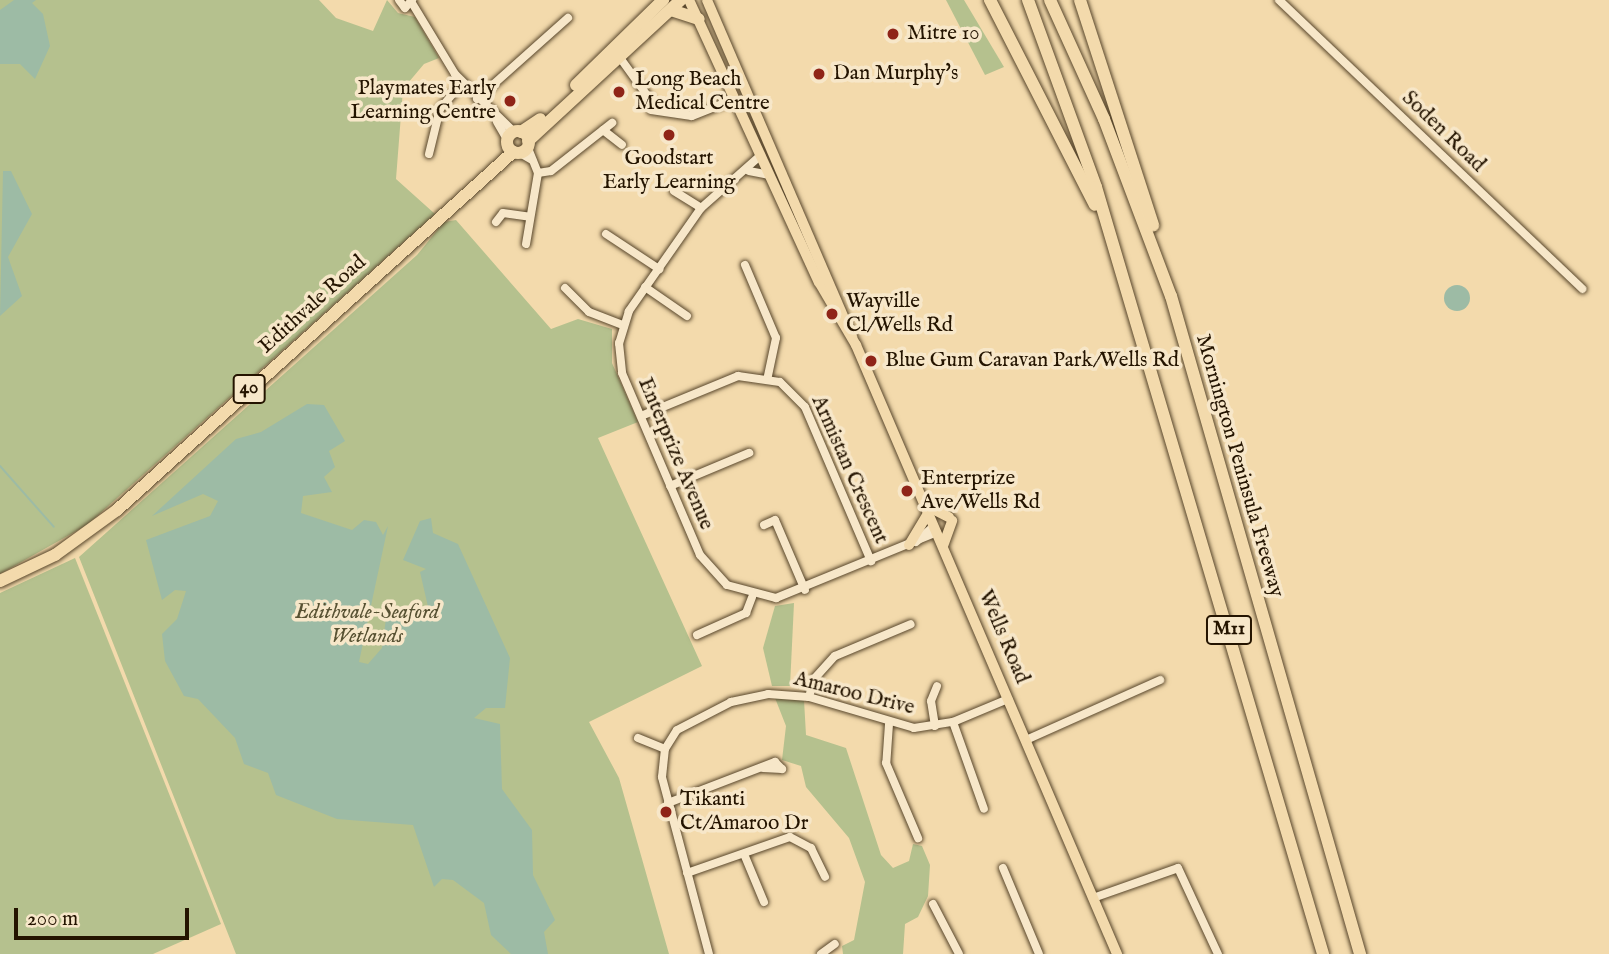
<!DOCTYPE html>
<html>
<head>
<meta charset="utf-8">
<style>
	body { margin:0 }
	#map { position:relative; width:1609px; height:954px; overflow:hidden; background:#f3daac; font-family:"IM FELL English",serif }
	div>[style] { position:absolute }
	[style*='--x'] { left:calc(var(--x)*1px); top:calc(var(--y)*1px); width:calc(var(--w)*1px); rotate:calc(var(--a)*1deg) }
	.green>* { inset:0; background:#b5c18e }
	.water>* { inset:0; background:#9dbba5 }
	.round { border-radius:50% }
	.stream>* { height:2px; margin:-1px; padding:0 1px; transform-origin:1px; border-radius:1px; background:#9dbba5 }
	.roads { filter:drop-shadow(0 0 2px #58462b) drop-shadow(0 0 2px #58462b) }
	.minor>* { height:8px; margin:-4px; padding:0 4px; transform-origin:4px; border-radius:4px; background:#f7e7c9 }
	.major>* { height:10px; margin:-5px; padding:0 5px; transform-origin:5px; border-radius:5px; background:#f3daac }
	.highway>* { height:12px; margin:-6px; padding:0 6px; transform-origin:6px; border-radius:6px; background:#f3daac }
	.highway>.ring { margin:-6px; padding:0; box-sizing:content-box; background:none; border:12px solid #f3daac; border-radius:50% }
	.dots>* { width:19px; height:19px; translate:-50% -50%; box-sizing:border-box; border:4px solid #f7e7c9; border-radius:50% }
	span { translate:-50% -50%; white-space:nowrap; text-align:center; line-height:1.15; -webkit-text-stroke:7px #f7e7c9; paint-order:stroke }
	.shield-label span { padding:2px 5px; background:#f7e7c9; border:2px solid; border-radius:5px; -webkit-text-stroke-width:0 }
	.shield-label { font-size:19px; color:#241400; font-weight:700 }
	.poi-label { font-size:21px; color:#241400 }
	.left { translate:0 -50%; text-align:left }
	.right { translate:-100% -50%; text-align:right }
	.street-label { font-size:21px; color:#241400 }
	.park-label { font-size:21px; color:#575132; font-style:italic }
	.scale { position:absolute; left:14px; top:908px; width:175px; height:32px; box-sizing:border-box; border:4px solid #241400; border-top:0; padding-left:9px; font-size:21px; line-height:24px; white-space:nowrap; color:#241400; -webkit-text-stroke:5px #f7e7c9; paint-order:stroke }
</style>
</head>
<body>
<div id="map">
	<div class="green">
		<i style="clip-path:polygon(0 0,319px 0,336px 18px,373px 31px,387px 0,398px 13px,415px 17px,439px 58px,424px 64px,403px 89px,396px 179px,435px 214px,87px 525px,0 574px)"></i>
		<i style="clip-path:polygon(946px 0,964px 0,1004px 67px,985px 75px)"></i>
		<i style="clip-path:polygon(456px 220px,551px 329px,578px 319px,612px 329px,612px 363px,638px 422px,598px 438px,702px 666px,589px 722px,619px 778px,669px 954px,236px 954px,79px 557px,417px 255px,444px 222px)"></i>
		<i style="clip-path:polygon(75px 558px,221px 924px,153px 954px,0 954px,0 593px)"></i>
		<i style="clip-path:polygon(794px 603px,790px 686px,772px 686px,763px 648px,775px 606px)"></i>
		<i style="clip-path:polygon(775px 698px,804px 700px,806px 735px,846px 748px,881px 855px,893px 868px,909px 861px,913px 844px,922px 846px,930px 865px,928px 896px,918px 917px,905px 924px,903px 954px,843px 954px,842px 946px,854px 940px,865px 882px,849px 838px,806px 787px,801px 766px,782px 760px,786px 726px)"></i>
	</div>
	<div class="water">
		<i style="clip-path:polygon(14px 0,36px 0,32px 3px,43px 14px,50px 46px,35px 79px,20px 64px,0 64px,0 10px)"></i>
		<i style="clip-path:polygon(3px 171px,11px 171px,32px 214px,8px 257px,22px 296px,0 316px)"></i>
		<i class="round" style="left:1444px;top:285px;width:26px;height:26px"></i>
		<i style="clip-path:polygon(307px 404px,324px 405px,345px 441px,329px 451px,335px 467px,324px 477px,332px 492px,303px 496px,301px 513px,352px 530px,364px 520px,376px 522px,383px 535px,388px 526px,359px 662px,368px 664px,382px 648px,387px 611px,399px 608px,410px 620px,429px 611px,420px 572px,426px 569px,403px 560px,420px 521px,431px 518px,433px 533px,458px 544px,510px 658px,505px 708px,486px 708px,474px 718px,500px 724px,502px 789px,532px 830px,533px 875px,555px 920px,544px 932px,548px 954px,511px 954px,491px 935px,484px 903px,453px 880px,442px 879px,434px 887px,413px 825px,337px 819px,276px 795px,268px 773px,244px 764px,235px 738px,198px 699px,184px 696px,165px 661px,162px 634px,177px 619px,186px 591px,175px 590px,162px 600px,146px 540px,210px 516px,218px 501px,203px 494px,152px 516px,236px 439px,261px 432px)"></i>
	</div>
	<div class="stream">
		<i style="--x:0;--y:466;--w:81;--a:48.5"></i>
	</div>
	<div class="roads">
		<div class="minor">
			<i style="--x:399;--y:0;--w:10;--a:53"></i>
			<i style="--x:405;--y:8;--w:11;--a:-49"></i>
			<i style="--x:1279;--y:0;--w:419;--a:43.6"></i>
			<i style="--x:412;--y:3;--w:83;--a:58.8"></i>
			<i style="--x:455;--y:74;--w:83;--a:44.5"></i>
			<i style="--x:618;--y:55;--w:67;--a:54.2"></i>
			<i style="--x:477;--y:99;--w:122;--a:-41.7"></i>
			<i style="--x:651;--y:110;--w:41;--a:8.3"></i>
			<i style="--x:692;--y:116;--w:46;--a:-21.6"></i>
			<i style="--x:497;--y:122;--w:20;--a:60"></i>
			<i style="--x:603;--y:130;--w:24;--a:38"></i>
			<i style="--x:520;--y:153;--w:14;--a:30"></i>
			<i style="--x:429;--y:154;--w:46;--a:-76.3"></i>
			<i style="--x:440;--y:109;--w:34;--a:-50"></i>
			<i style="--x:761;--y:155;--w:80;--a:138.5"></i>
			<i style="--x:701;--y:208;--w:126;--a:125"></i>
			<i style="--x:629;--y:311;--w:34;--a:107"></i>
			<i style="--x:619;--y:343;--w:30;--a:84"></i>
			<i style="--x:622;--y:373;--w:198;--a:66.8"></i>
			<i style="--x:700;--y:555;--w:40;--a:48"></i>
			<i style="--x:727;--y:585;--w:51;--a:14.9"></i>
			<i style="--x:776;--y:598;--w:174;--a:-22.3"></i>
			<i style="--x:749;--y:171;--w:21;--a:11"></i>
			<i style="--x:538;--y:173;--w:13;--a:-9"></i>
			<i style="--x:551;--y:171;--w:78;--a:-38.2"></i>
			<i style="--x:674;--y:191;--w:32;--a:32"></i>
			<i style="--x:496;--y:222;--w:11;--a:-52"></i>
			<i style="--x:503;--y:213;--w:27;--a:8"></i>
			<i style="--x:606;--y:234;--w:64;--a:33.4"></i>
			<i style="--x:526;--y:244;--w:72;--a:-80.4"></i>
			<i style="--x:538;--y:173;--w:29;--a:-112"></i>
			<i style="--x:745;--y:265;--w:79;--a:67"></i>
			<i style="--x:776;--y:338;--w:40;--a:102"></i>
			<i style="--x:645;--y:287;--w:51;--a:34.6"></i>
			<i style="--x:565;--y:288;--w:34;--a:45"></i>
			<i style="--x:589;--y:312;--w:36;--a:21"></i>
			<i style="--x:641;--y:416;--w:105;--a:-22.4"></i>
			<i style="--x:738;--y:376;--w:42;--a:8.1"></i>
			<i style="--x:780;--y:382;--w:35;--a:45"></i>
			<i style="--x:805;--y:407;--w:168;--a:66.8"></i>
			<i style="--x:670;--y:486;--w:86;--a:-22.7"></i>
			<i style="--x:764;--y:525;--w:12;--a:-24"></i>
			<i style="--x:775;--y:520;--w:76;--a:66.8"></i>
			<i style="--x:916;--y:542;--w:24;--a:-42"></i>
			<i style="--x:697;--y:635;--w:54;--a:-24.2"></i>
			<i style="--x:746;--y:613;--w:17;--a:-69"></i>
			<i style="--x:809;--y:697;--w:19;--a:-74"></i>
			<i style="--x:814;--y:679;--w:31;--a:-48"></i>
			<i style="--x:835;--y:656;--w:82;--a:-22.8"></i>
			<i style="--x:953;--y:722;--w:92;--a:70.4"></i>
			<i style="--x:889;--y:724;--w:39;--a:94"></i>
			<i style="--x:886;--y:763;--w:82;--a:66.9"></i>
			<i style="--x:935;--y:726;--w:25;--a:-99"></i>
			<i style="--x:931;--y:701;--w:16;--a:-68"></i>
			<i style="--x:638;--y:738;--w:29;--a:22"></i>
			<i style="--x:1026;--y:740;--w:147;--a:-24.1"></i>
			<i style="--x:668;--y:803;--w:115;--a:-21"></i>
			<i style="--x:775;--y:762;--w:10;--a:45"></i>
			<i style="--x:782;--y:769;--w:19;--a:-177"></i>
			<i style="--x:744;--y:854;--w:52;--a:67.4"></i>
			<i style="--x:1003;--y:868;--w:93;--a:67.3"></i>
			<i style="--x:687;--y:873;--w:109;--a:-19.3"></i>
			<i style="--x:790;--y:837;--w:24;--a:28"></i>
			<i style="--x:811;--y:848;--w:32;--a:64"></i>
			<i style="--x:1093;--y:898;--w:90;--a:-19.4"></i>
			<i style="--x:1178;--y:868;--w:95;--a:65.1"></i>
			<i style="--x:933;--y:904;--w:56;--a:62.5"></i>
			<i style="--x:709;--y:954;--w:183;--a:-104.9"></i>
			<i style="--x:662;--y:777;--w:28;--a:-84"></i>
			<i style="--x:665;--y:749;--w:22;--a:-58"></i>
			<i style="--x:677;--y:730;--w:61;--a:-27.4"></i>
			<i style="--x:731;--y:702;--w:38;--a:-12"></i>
			<i style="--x:768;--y:694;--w:41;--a:4.2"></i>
			<i style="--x:809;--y:697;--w:109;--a:16.4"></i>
			<i style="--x:914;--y:728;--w:39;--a:-9"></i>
			<i style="--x:953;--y:722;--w:60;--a:-22.7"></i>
			<i style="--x:821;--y:954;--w:17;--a:-36"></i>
		</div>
		<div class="major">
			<i style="--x:689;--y:0;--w:311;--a:65.3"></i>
			<i style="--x:819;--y:282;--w:73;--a:59.6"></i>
			<i style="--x:856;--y:345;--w:663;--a:66.8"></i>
			<i style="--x:707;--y:0;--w:367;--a:66.7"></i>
			<i style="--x:925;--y:505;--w:27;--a:27"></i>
			<i style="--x:909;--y:545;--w:37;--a:-59"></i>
			<i style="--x:943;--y:546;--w:27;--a:-70"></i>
		</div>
		<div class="highway">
			<i style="--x:990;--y:0;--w:230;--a:62.9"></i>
			<i style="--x:1028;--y:0;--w:199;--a:70"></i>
			<i style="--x:1096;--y:187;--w:800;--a:73.51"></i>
			<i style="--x:1050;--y:0;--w:131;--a:65.6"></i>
			<i style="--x:1104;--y:119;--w:189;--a:69.3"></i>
			<i style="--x:1171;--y:296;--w:685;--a:73.97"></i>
			<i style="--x:1080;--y:0;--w:237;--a:72"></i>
			<i style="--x:671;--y:10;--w:29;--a:18"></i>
			<i style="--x:576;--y:85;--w:122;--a:-44.3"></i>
			<i class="ring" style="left:507px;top:131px;width:10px;height:10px"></i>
			<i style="--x:521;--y:132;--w:23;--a:-34"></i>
			<i style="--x:528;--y:141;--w:208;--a:-42.7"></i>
			<i style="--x:0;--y:581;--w:61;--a:-25.3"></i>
			<i style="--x:55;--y:555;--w:77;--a:-36"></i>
			<i style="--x:117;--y:510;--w:534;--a:-42.11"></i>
		</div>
	</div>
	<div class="dots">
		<i style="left:893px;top:34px;background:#8f2418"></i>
		<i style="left:819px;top:74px;background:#8f2418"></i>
		<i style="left:619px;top:92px;background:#8f2418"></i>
		<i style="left:510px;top:101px;background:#8f2418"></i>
		<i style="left:669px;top:135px;background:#8f2418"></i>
		<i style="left:832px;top:314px;background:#8f2418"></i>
		<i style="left:871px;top:361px;background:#8f2418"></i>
		<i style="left:907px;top:491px;background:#8f2418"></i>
		<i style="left:666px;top:812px;background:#8f2418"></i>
	</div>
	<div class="shield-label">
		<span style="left:249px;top:389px">40</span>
		<span style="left:1229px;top:630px">M11</span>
	</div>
	<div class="poi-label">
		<span class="left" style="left:907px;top:34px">Mitre 10</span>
		<span class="left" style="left:833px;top:74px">Dan Murphy's</span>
		<span class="left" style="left:635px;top:92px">Long Beach<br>Medical Centre</span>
		<span class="right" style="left:496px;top:101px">Playmates Early<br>Learning Centre</span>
		<span style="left:669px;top:171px">Goodstart<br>Early Learning</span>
		<span class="left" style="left:846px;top:314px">Wayville<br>Cl/Wells Rd</span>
		<span class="left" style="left:885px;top:361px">Blue Gum Caravan Park/Wells Rd</span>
		<span class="left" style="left:921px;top:491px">Enterprize<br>Ave/Wells Rd</span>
		<span class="left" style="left:680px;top:812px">Tikanti<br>Ct/Amaroo Dr</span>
	</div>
	<div class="street-label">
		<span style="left:1443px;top:132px;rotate:44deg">Soden Road</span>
		<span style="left:313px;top:305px;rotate:-42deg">Edithvale Road</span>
		<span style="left:675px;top:454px;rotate:67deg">Enterprize Avenue</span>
		<span style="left:1239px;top:466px;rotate:74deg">Mornington Peninsula Freeway</span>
		<span style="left:849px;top:470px;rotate:66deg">Armistan Crescent</span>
		<span style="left:1003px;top:637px;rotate:67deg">Wells Road</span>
		<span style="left:854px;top:694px;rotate:14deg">Amaroo Drive</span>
	</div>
	<div class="park-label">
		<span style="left:367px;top:625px">Edithvale-Seaford<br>Wetlands</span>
	</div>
	<div class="scale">200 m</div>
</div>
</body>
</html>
